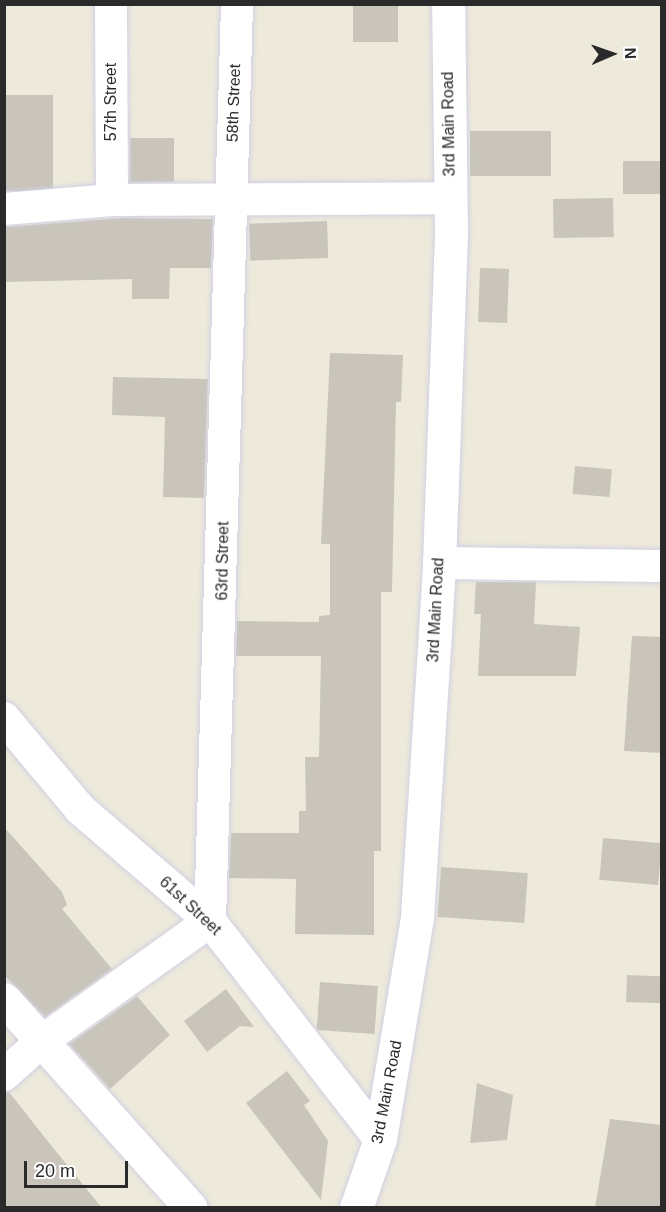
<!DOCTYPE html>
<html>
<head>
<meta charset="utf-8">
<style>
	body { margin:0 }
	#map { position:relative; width:666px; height:1212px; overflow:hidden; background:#ede9db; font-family:Helvetica,sans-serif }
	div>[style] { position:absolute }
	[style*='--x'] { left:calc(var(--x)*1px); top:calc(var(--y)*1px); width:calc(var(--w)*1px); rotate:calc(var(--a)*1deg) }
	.building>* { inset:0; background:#c9c5bb; transform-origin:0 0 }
	.roads { filter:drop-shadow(0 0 2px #d0d0e4) drop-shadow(0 0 2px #d0d0e4) }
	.minor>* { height:32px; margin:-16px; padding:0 16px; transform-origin:16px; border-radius:16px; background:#fff }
	.tertiary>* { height:33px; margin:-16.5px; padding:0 16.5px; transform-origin:16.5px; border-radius:16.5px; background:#fff }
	span { translate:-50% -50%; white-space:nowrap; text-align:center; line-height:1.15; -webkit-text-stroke:6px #fff; paint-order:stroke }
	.street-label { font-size:16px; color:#2a2a2a }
	.frame { position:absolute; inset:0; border:6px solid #2a2a2a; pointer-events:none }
	.north { position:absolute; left:582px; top:24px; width:60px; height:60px; -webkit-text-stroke:4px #fff; paint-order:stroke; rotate:88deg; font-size:16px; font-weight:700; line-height:24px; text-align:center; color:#2a2a2a }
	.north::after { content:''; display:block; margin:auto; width:21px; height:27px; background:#2a2a2a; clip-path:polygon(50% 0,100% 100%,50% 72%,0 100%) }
	.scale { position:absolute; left:24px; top:1161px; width:104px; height:27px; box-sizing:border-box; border:3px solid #2a2a2a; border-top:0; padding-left:8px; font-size:18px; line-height:21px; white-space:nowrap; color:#2a2a2a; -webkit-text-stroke:4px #fff; paint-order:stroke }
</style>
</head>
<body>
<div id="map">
	<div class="building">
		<i style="left:353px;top:4px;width:45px;height:38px"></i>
		<i style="left:5px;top:95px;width:48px;height:96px"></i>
		<i style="left:470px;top:131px;width:81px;height:45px"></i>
		<i style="left:130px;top:138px;width:44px;height:44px"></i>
		<i style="left:623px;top:161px;width:39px;height:33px"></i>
		<i style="left:613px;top:198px;width:39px;height:60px;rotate:89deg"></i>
		<i style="clip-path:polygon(121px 218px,213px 219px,211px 268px,170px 268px,169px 299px,132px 299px,132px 279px,4px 282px,4px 227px)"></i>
		<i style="left:327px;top:221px;width:37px;height:78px;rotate:88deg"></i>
		<i style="left:480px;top:268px;width:29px;height:54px;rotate:2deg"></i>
		<i style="clip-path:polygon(330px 353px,403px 355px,401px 402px,396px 402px,392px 592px,381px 592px,381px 851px,374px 851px,374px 935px,295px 934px,296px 879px,229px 878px,231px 833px,299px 833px,299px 811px,306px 811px,305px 757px,319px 757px,321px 656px,236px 656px,237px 621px,319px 622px,319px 616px,330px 615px,330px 544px,321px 544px)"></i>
		<i style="clip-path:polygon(113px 377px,208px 379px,204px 498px,163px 497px,165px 417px,112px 415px)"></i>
		<i style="left:575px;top:466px;width:37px;height:28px;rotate:5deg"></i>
		<i style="clip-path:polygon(476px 582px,536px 582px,534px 624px,580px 627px,576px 676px,478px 676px,481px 614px,474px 614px)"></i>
		<i style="clip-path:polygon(632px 636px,662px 637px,662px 753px,624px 751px)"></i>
		<i style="clip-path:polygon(4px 827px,62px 892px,67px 905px,62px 909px,112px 969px,45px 1017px,4px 975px)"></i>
		<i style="left:603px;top:838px;width:59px;height:42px;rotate:5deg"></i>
		<i style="left:441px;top:867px;width:87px;height:50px;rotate:4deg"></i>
		<i style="left:627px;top:975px;width:35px;height:27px;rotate:2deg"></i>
		<i style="left:320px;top:982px;width:58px;height:48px;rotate:4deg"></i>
		<i style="clip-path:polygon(226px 989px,254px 1027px,240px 1026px,207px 1052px,184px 1021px)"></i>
		<i style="clip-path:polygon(137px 996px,170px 1035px,110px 1089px,69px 1044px)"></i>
		<i style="clip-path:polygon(287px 1071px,310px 1101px,304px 1105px,328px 1141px,321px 1200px,246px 1103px)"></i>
		<i style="clip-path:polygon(477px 1083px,513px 1095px,507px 1140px,470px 1143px)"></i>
		<i style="clip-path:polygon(9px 1092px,46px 1139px,102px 1208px,4px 1208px,4px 1093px)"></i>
		<i style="clip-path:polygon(610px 1119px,662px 1125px,662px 1208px,595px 1208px)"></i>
	</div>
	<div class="roads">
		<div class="minor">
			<i style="--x:111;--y:4;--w:196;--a:89.7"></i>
			<i style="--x:4;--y:209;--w:108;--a:-4.8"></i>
			<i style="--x:112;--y:200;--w:338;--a:-0.3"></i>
			<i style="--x:439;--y:563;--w:223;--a:0.8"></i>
			<i style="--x:4;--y:718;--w:119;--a:50.1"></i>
			<i style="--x:80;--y:809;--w:172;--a:40.7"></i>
			<i style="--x:210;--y:921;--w:276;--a:52.1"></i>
			<i style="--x:4;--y:1075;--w:51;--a:-41.8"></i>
			<i style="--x:42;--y:1041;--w:206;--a:-35.5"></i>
			<i style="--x:210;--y:921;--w:917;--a:-88.31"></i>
		</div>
		<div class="tertiary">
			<i style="--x:4;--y:999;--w:280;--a:48.2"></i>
			<i style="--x:356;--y:1208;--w:73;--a:-70.8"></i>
			<i style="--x:380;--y:1139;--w:225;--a:-80.5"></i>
			<i style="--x:417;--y:917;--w:355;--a:-86.4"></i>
			<i style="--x:439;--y:563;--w:329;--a:-87.9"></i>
			<i style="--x:451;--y:234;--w:230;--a:-90.7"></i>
		</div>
	</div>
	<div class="street-label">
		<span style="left:111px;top:102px;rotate:-90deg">57th Street</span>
		<span style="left:234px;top:103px;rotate:-88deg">58th Street</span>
		<span style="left:449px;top:124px;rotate:-91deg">3rd Main Road</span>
		<span style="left:223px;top:561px;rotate:-89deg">63rd Street</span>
		<span style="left:436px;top:610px;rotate:-87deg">3rd Main Road</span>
		<span style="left:190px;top:906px;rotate:43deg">61st Street</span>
		<span style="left:387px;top:1092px;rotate:-79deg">3rd Main Road</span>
	</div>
	<div class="frame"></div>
	<div class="north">N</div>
	<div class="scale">20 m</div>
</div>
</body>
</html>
